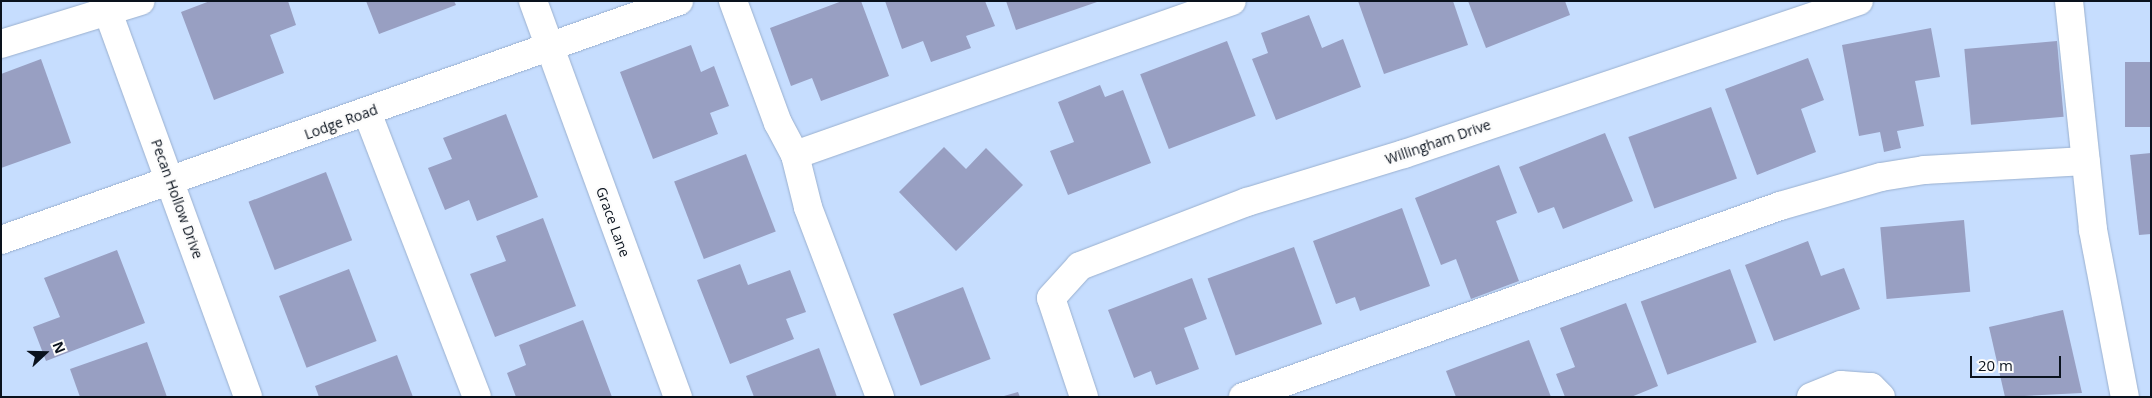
<!DOCTYPE html>
<html>
<head>
<meta charset="utf-8">
<style>
	body { margin:0 }
	#map { position:relative; width:2152px; height:398px; overflow:hidden; background:#c6ddfe; font-family:"Open Sans",sans-serif }
	div>[style] { position:absolute }
	[style*='--x'] { left:calc(var(--x)*1px); top:calc(var(--y)*1px); width:calc(var(--w)*1px); rotate:calc(var(--a)*1deg) }
	.building>* { inset:0; background:#989fc2; transform-origin:0 0 }
	.roads { filter:drop-shadow(0 0 1px #9ab0cf) drop-shadow(0 0 1px #9ab0cf) }
	.minor>* { height:28px; margin:-14px; padding:0 14px; transform-origin:14px; border-radius:14px; background:#fff }
	span { translate:-50% -50%; white-space:nowrap; text-align:center; line-height:1.15; -webkit-text-stroke:4.5px #fcfcfc; paint-order:stroke }
	.street-label { font-size:14px; color:#0a121d }
	.frame { position:absolute; inset:0; border:2px solid #0a121d; pointer-events:none }
	.north { position:absolute; left:20px; top:328px; width:50px; height:50px; -webkit-text-stroke:4px #fcfcfc; paint-order:stroke; rotate:69deg; font-size:14px; font-weight:700; line-height:20px; text-align:center; color:#0a121d }
	.north::after { content:''; display:block; margin:auto; width:18px; height:22px; background:#0a121d; clip-path:polygon(50% 0,100% 100%,50% 72%,0 100%) }
	.scale { position:absolute; left:1970px; top:356px; width:91px; height:22px; box-sizing:border-box; border:2px solid #0a121d; border-top:0; padding-left:6px; font-size:15px; line-height:18px; white-space:nowrap; color:#0a121d; -webkit-text-stroke:4px #fcfcfc; paint-order:stroke }
</style>
</head>
<body>
<div id="map">
	<div class="building">
		<i style="clip-path:polygon(210px 1px,288px 1px,296px 25px,270px 35px,284px 73px,214px 100px,181px 12px)"></i>
		<i style="clip-path:polygon(366px 1px,454px 1px,456px 5px,379px 34px)"></i>
		<i style="clip-path:polygon(842px 1px,861px 1px,889px 76px,821px 101px,812px 78px,791px 86px,770px 28px)"></i>
		<i style="clip-path:polygon(885px 1px,985px 1px,995px 26px,966px 36px,971px 48px,931px 62px,923px 41px,902px 49px)"></i>
		<i style="clip-path:polygon(1006px 1px,1097px 1px,1097px 2px,1016px 30px)"></i>
		<i style="clip-path:polygon(1358px 1px,1453px 1px,1468px 45px,1384px 74px)"></i>
		<i style="clip-path:polygon(1468px 1px,1565px 1px,1570px 15px,1486px 48px)"></i>
		<i style="clip-path:polygon(1309px 15px,1322px 48px,1343px 39px,1361px 87px,1276px 120px,1252px 59px,1268px 53px,1261px 33px)"></i>
		<i style="clip-path:polygon(1931px 28px,1940px 77px,1915px 81px,1924px 126px,1897px 131px,1901px 148px,1884px 152px,1880px 132px,1859px 136px,1842px 45px)"></i>
		<i style="left:1227px;top:41px;width:80px;height:93px;rotate:69deg"></i>
		<i style="left:2057px;top:41px;width:76px;height:93px;rotate:85deg"></i>
		<i style="clip-path:polygon(691px 45px,701px 72px,714px 66px,729px 106px,710px 113px,718px 134px,653px 159px,620px 72px)"></i>
		<i style="clip-path:polygon(1808px 58px,1824px 100px,1801px 109px,1816px 152px,1757px 175px,1725px 89px)"></i>
		<i style="clip-path:polygon(41px 59px,71px 143px,1px 168px,1px 74px)"></i>
		<i style="left:2125px;top:62px;width:26px;height:65px"></i>
		<i style="clip-path:polygon(1100px 85px,1105px 97px,1123px 90px,1151px 163px,1068px 195px,1050px 151px,1074px 142px,1058px 102px)"></i>
		<i style="left:1711px;top:107px;width:76px;height:88px;rotate:70deg"></i>
		<i style="clip-path:polygon(506px 114px,538px 197px,477px 221px,469px 200px,445px 210px,428px 168px,452px 159px,443px 138px)"></i>
		<i style="clip-path:polygon(1605px 133px,1633px 201px,1563px 229px,1554px 207px,1538px 213px,1519px 167px)"></i>
		<i style="clip-path:polygon(944px 147px,966px 169px,986px 148px,1023px 185px,956px 251px,899px 192px)"></i>
		<i style="clip-path:polygon(2151px 153px,2151px 234px,2139px 235px,2130px 155px)"></i>
		<i style="left:746px;top:154px;width:83px;height:77px;rotate:69deg"></i>
		<i style="clip-path:polygon(1499px 165px,1517px 213px,1496px 221px,1519px 281px,1471px 299px,1456px 259px,1441px 265px,1415px 198px)"></i>
		<i style="left:326px;top:172px;width:73px;height:83px;rotate:69deg"></i>
		<i style="clip-path:polygon(1402px 208px,1430px 286px,1360px 311px,1355px 297px,1336px 304px,1313px 241px)"></i>
		<i style="clip-path:polygon(543px 218px,576px 306px,495px 337px,470px 274px,506px 261px,496px 236px)"></i>
		<i style="left:1964px;top:220px;width:72px;height:84px;rotate:85deg"></i>
		<i style="clip-path:polygon(1808px 241px,1821px 276px,1844px 268px,1860px 309px,1774px 341px,1745px 265px)"></i>
		<i style="left:1294px;top:247px;width:82px;height:92px;rotate:70deg"></i>
		<i style="clip-path:polygon(117px 250px,145px 323px,46px 361px,33px 327px,60px 317px,44px 278px)"></i>
		<i style="clip-path:polygon(740px 264px,748px 285px,790px 270px,806px 312px,786px 319px,794px 339px,730px 364px,697px 280px)"></i>
		<i style="left:349px;top:269px;width:77px;height:75px;rotate:69deg"></i>
		<i style="left:1730px;top:269px;width:78px;height:95px;rotate:70deg"></i>
		<i style="clip-path:polygon(1192px 278px,1207px 319px,1184px 328px,1199px 369px,1156px 385px,1151px 371px,1134px 378px,1108px 310px)"></i>
		<i style="left:963px;top:287px;width:77px;height:75px;rotate:69deg"></i>
		<i style="clip-path:polygon(1626px 303px,1658px 386px,1631px 397px,1565px 397px,1556px 374px,1575px 367px,1560px 328px)"></i>
		<i style="clip-path:polygon(2063px 310px,2082px 393px,2005px 397px,1989px 327px)"></i>
		<i style="clip-path:polygon(583px 320px,612px 397px,516px 397px,507px 373px,526px 365px,519px 345px)"></i>
		<i style="clip-path:polygon(1529px 340px,1551px 397px,1456px 397px,1446px 371px)"></i>
		<i style="clip-path:polygon(147px 342px,167px 397px,80px 397px,70px 369px)"></i>
		<i style="clip-path:polygon(819px 348px,837px 397px,754px 397px,746px 376px)"></i>
		<i style="clip-path:polygon(397px 355px,413px 397px,319px 397px,315px 386px)"></i>
		<i style="clip-path:polygon(1018px 392px,1020px 397px,1004px 397px,1004px 396px)"></i>
	</div>
	<div class="roads">
		<div class="minor">
			<i style="--x:104;--y:1;--w:421;--a:70"></i>
			<i style="--x:533;--y:1;--w:422;--a:69.9"></i>
			<i style="--x:733;--y:1;--w:130;--a:69.8"></i>
			<i style="--x:778;--y:123;--w:36;--a:62"></i>
			<i style="--x:2069;--y:1;--w:230;--a:84"></i>
			<i style="--x:2093;--y:230;--w:170;--a:79.2"></i>
			<i style="--x:1;--y:44;--w:146;--a:-17.1"></i>
			<i style="--x:367;--y:112;--w:305;--a:68.9"></i>
			<i style="--x:1;--y:240;--w:719;--a:-19.42"></i>
			<i style="--x:880;--y:397;--w:203;--a:-110.8"></i>
			<i style="--x:808;--y:207;--w:54;--a:-104"></i>
			<i style="--x:795;--y:155;--w:463;--a:-19.4"></i>
			<i style="--x:1084;--y:397;--w:104;--a:-108.4"></i>
			<i style="--x:1051;--y:298;--w:43;--a:-47.8"></i>
			<i style="--x:1080;--y:266;--w:179;--a:-21"></i>
			<i style="--x:1247;--y:202;--w:164;--a:-17"></i>
			<i style="--x:1404;--y:154;--w:480;--a:-18.6"></i>
			<i style="--x:1243;--y:397;--w:570;--a:-19.58"></i>
			<i style="--x:1780;--y:206;--w:105;--a:-16"></i>
			<i style="--x:1881;--y:177;--w:44;--a:-9.2"></i>
			<i style="--x:1924;--y:170;--w:162;--a:-3.2"></i>
			<i style="--x:1811;--y:397;--w:32;--a:-22"></i>
			<i style="--x:1841;--y:385;--w:30;--a:4"></i>
			<i style="--x:1871;--y:387;--w:14;--a:45"></i>
		</div>
	</div>
	<div class="street-label">
		<span style="left:341px;top:122px;rotate:-20deg">Lodge Road</span>
		<span style="left:1438px;top:142px;rotate:-19deg">Willingham Drive</span>
		<span style="left:177px;top:199px;rotate:70deg">Pecan Hollow Drive</span>
		<span style="left:613px;top:222px;rotate:70deg">Grace Lane</span>
	</div>
	<div class="frame"></div>
	<div class="north">N</div>
	<div class="scale">20 m</div>
</div>
</body>
</html>
